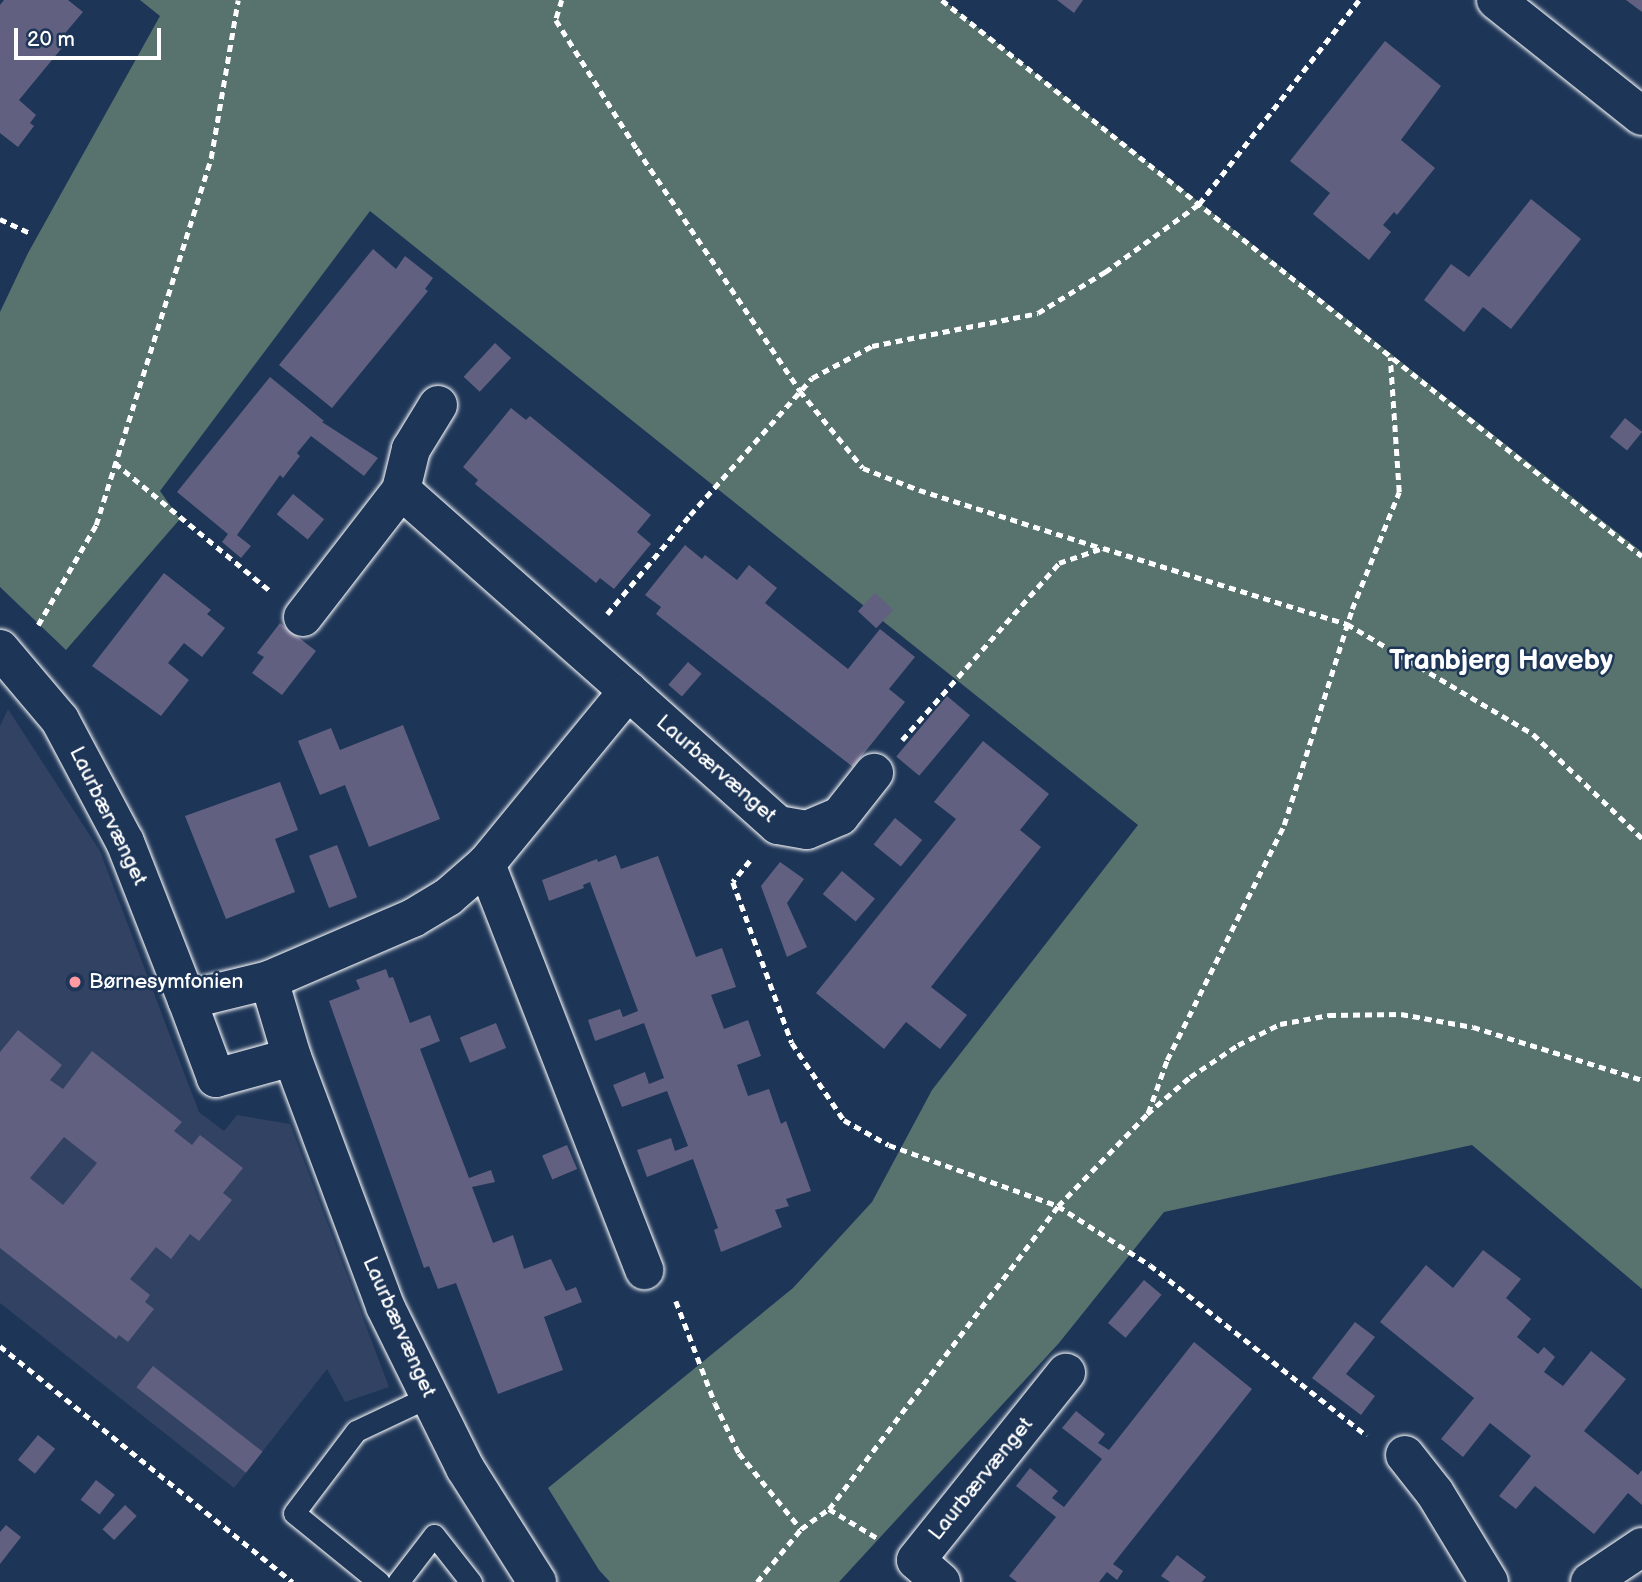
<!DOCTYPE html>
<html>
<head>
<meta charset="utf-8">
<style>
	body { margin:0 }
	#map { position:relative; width:1642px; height:1582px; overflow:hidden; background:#1d3557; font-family:"Balsamiq Sans",sans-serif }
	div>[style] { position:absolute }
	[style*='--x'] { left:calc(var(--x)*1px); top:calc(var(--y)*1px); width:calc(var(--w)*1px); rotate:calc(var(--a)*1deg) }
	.built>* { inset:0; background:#324263 }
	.green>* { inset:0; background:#58726e }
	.building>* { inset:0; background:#626080; transform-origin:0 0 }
	.path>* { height:4.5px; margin-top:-2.25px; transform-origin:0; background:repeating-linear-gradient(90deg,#fff 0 7px,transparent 0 12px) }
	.roads { filter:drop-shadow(0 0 2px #fff) drop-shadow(0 0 2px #fff) }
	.lane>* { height:21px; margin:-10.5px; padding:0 10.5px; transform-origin:10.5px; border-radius:10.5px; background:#1d3557 }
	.street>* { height:38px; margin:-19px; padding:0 19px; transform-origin:19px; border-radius:19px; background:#1d3557 }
	.dots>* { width:19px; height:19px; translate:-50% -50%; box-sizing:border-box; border:4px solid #1d3557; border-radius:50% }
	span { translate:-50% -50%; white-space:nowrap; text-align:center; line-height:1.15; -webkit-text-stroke:5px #1d3557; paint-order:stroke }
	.street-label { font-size:21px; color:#fff }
	.poi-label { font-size:21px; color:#fff }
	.left { translate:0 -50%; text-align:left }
	.district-label { font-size:28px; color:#fff; font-weight:700 }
	.scale { position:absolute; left:14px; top:28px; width:147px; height:32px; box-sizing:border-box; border:4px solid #fff; border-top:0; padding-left:9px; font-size:21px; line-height:24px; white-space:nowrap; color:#fff; -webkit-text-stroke:5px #1d3557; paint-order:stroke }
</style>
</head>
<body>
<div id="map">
	<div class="built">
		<i style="clip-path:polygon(8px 709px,100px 851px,199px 1112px,224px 1131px,237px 1115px,290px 1124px,389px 1387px,345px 1402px,327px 1369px,234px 1488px,0 1303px,0 726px)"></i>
	</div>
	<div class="green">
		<i style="clip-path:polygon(140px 0,943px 0,1642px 552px,1642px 1289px,1472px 1145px,1164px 1212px,1059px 1343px,839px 1582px,610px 1582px,599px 1570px,548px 1488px,793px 1288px,872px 1202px,932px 1090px,1138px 825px,370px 211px,160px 491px,180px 519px,66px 650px,0 587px,0 312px,28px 253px,160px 16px)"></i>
	</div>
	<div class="building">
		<i style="clip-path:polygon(4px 0,68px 0,83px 12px,61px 38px,66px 43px,19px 100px,36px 115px,30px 123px,34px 126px,18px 147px,0 133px,0 5px)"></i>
		<i style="clip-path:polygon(1057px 0,1083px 0,1074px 13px)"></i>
		<i style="clip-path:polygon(1626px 0,1642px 0,1642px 12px)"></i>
		<i style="clip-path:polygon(1385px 41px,1441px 86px,1401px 140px,1435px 168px,1397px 215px,1394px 212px,1383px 225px,1391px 232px,1369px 260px,1313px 214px,1330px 193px,1290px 161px)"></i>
		<i style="clip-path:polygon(1531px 199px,1581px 239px,1511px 329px,1483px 307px,1464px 332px,1424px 300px,1451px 264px,1469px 277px)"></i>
		<i style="clip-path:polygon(373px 249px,396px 269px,405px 256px,433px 278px,425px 289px,428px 291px,332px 408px,279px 365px)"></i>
		<i style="left:495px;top:343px;width:22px;height:46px;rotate:43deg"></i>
		<i style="clip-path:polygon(270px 377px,324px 421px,322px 422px,378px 458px,364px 476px,311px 436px,297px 453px,300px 456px,283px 478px,280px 475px,237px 535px,251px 546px,241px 558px,222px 542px,228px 534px,177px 492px)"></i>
		<i style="clip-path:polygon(511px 408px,526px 420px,530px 416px,651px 515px,637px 532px,651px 544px,614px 589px,600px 578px,596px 583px,475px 484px,478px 480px,463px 467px)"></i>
		<i style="left:1625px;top:418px;width:22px;height:24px;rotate:39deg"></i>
		<i style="left:293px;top:494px;width:40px;height:26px;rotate:39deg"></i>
		<i style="clip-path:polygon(685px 545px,702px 559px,705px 555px,737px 580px,749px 565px,777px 588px,765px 603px,848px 669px,880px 629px,915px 657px,889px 689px,905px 702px,853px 767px,656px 614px,661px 607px,645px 595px)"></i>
		<i style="clip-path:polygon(164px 573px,211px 610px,207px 614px,225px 628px,202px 657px,184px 643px,168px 663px,189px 680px,161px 716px,92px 666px)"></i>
		<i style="left:875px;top:593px;width:25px;height:25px;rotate:43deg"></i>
		<i style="clip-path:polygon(280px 623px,316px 651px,282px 695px,252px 673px,264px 657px,257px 653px)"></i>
		<i style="left:688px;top:662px;width:18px;height:30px;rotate:41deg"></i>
		<i style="left:947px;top:696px;width:30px;height:79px;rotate:40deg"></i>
		<i style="clip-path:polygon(403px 725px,440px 819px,369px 847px,345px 785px,320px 795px,298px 741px,331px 728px,340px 750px)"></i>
		<i style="clip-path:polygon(983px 741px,1049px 794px,1020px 830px,1041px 847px,931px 987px,967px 1015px,940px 1049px,906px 1022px,884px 1049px,816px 993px,956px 819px,934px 802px)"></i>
		<i style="clip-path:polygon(280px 782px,298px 830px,275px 839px,295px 892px,226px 919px,185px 816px)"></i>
		<i style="left:895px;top:818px;width:35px;height:34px;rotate:39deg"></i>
		<i style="left:337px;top:845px;width:56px;height:30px;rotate:69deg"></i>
		<i style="clip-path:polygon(616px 855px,621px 869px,658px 856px,696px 957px,722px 948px,736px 987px,711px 995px,724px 1029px,748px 1020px,761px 1056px,737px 1065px,748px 1096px,769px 1089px,781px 1124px,786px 1121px,811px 1191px,786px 1199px,789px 1206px,775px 1210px,782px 1227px,721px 1252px,714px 1230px,718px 1228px,693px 1159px,647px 1177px,637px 1150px,671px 1138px,675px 1151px,688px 1146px,667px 1091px,622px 1107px,613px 1085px,645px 1072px,649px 1084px,664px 1078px,644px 1023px,595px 1041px,588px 1020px,620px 1009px,623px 1017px,638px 1011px,590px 882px,583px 885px,584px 888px,549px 901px,542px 880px,597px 859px,598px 862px)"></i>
		<i style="clip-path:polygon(780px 862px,804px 879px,787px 903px,807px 947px,787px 957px,761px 886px)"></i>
		<i style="left:842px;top:871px;width:43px;height:30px;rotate:40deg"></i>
		<i style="clip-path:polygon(386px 969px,389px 978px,393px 977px,410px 1023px,430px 1015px,440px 1041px,420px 1049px,469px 1178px,491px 1170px,495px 1182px,472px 1187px,493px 1243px,513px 1235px,524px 1269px,551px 1259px,566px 1291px,576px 1287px,582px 1302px,544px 1317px,563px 1370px,498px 1394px,456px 1283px,438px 1289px,429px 1266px,424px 1268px,329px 1001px,360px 989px,356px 980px)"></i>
		<i style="left:496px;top:1023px;width:27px;height:39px;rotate:68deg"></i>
		<i style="clip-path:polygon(evenodd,18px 1030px,62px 1065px,50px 1080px,63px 1089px,92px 1051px,182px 1122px,174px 1131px,192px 1145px,200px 1135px,243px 1168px,223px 1193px,232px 1200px,199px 1241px,190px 1234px,171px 1259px,156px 1247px,130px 1279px,150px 1295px,145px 1302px,154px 1309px,128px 1342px,119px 1335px,116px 1339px,0 1248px,0 1052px,18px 1030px,64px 1137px,97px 1163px,63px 1205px,30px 1178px,64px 1137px)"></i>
		<i style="left:567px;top:1145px;width:26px;height:27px;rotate:67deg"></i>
		<i style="clip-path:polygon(1483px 1250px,1521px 1279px,1506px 1298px,1531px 1319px,1517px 1337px,1538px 1354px,1544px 1347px,1555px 1357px,1544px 1372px,1563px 1386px,1591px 1351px,1626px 1379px,1584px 1431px,1638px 1475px,1642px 1470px,1642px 1505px,1628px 1493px,1594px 1534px,1535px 1486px,1516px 1509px,1499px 1496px,1531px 1456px,1490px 1423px,1463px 1457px,1441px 1439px,1474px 1398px,1380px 1322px,1426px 1265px,1453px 1288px)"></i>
		<i style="left:1144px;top:1280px;width:23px;height:56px;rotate:40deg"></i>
		<i style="clip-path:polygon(1355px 1322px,1375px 1337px,1346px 1374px,1375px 1396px,1361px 1415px,1312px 1378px)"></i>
		<i style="clip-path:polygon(1194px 1342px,1252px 1389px,1113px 1564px,1123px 1571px,1117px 1580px,1107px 1572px,1099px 1582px,1017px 1582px,1009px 1576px,1056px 1517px,1016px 1486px,1030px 1468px,1058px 1491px,1052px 1498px,1064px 1507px,1102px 1459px,1062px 1428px,1076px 1411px,1105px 1434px,1098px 1443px,1109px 1450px)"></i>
		<i style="left:153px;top:1366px;width:139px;height:27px;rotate:38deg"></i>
		<i style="left:38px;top:1435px;width:22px;height:32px;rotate:39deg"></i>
		<i style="left:96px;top:1480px;width:24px;height:25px;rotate:38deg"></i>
		<i style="left:125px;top:1505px;width:16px;height:33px;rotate:43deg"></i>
		<i style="clip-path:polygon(6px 1525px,21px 1537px,0 1564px,0 1532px)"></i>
		<i style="clip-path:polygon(1177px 1555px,1206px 1577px,1202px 1582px,1170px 1582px,1161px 1576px)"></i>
	</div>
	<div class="path">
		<i style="--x:562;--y:0;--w:21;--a:107"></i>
		<i style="--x:556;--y:20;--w:152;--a:57.9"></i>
		<i style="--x:637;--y:149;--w:292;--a:56"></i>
		<i style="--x:800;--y:391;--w:99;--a:50.7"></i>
		<i style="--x:863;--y:468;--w:60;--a:21.4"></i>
		<i style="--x:919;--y:490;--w:192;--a:17.6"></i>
		<i style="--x:942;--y:0;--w:894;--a:38.46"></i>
		<i style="--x:0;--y:219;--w:35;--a:25"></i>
		<i style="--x:115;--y:463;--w:200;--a:39.5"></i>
		<i style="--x:607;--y:614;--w:129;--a:-50"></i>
		<i style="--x:690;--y:515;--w:183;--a:-48.3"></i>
		<i style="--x:812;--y:378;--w:68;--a:-28.1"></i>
		<i style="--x:872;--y:346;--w:169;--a:-11.2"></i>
		<i style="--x:1038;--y:313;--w:79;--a:-31.5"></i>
		<i style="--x:1105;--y:272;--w:116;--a:-35.9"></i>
		<i style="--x:1199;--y:204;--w:259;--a:-51.9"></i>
		<i style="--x:38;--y:625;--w:116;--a:-59.9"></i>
		<i style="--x:96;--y:525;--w:385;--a:-72.6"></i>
		<i style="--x:211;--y:158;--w:160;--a:-80.3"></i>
		<i style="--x:902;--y:740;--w:237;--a:-48.4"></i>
		<i style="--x:1059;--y:563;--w:46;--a:-18.8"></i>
		<i style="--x:1103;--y:548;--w:256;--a:17.3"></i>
		<i style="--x:1347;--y:624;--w:216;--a:30.6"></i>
		<i style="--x:1533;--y:734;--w:151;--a:43.7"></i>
		<i style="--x:750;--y:861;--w:27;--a:129"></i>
		<i style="--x:733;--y:882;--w:171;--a:69.9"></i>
		<i style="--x:792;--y:1043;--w:93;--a:56"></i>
		<i style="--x:844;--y:1120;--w:51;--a:29.1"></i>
		<i style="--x:889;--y:1145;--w:180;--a:19.8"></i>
		<i style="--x:1058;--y:1206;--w:109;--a:32.7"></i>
		<i style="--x:1150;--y:1265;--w:276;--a:38.2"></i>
		<i style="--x:1148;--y:1113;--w:56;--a:-70.3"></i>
		<i style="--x:1167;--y:1060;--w:263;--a:-63.5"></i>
		<i style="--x:1284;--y:825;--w:226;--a:-72.5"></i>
		<i style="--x:1352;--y:609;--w:126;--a:-68.1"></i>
		<i style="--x:1399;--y:492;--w:135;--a:-93.8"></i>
		<i style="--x:676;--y:1301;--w:109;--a:69.1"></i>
		<i style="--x:715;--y:1403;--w:55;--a:64.4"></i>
		<i style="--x:739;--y:1453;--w:98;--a:50.8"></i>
		<i style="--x:0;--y:1346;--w:376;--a:38.9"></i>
		<i style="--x:829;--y:1509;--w:58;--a:31"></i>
		<i style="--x:757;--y:1582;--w:69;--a:-50.3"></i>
		<i style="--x:801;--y:1529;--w:34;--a:-36"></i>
		<i style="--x:829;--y:1509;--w:380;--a:-52.9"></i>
		<i style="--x:1058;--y:1206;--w:128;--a:-45.9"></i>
		<i style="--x:1147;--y:1114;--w:57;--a:-40.7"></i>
		<i style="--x:1190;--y:1077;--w:58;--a:-33.7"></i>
		<i style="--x:1238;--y:1045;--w:47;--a:-26.6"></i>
		<i style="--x:1280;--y:1024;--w:50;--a:-10.4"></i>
		<i style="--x:1329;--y:1015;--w:72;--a:-0.8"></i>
		<i style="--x:1401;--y:1014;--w:73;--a:10.2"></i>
		<i style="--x:1473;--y:1027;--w:177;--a:17.4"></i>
	</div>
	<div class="roads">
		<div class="lane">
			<i style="--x:379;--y:1582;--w:109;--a:-140.9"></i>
			<i style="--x:294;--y:1513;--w:103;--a:-52.9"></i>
			<i style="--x:356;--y:1431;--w:82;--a:-25.3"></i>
			<i style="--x:398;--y:1582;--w:59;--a:-52.5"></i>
			<i style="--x:434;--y:1535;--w:60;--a:51.8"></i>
		</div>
		<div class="street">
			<i style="--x:1496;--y:0;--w:186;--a:38.5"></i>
			<i style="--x:438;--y:405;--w:52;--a:121.5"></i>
			<i style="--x:411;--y:449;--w:42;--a:103.7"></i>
			<i style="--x:401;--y:490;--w:303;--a:41.5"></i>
			<i style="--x:303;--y:617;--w:160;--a:-52.3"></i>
			<i style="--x:0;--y:649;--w:93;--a:49.8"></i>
			<i style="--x:60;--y:720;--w:138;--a:62"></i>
			<i style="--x:125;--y:842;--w:170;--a:68.6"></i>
			<i style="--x:486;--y:864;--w:224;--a:-50.6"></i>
			<i style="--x:628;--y:691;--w:201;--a:41.8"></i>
			<i style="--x:778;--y:825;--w:29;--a:10"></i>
			<i style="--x:807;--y:830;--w:36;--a:-23"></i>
			<i style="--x:840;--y:816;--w:55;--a:-51.7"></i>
			<i style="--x:269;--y:980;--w:157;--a:-23.3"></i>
			<i style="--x:413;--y:918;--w:41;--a:-31"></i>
			<i style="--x:448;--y:897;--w:50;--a:-41"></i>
			<i style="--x:486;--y:864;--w:436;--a:68.7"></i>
			<i style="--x:292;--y:1057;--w:79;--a:164.6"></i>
			<i style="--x:216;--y:1078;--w:83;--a:-110.4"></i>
			<i style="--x:187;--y:1000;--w:84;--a:-13.7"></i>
			<i style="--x:269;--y:980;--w:80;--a:73.4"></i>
			<i style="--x:292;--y:1057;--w:266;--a:69.5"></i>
			<i style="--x:385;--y:1306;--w:181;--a:63.7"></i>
			<i style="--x:465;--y:1468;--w:135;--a:57.7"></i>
			<i style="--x:1405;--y:1455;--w:48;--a:51.7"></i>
			<i style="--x:1435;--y:1493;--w:104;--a:58.8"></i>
			<i style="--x:941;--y:1582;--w:33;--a:-139"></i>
			<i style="--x:916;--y:1560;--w:240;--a:-51.3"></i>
			<i style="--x:1590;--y:1582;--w:63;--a:-33.9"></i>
		</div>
	</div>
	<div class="dots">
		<i style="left:75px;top:982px;background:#ff9aa2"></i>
	</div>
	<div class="street-label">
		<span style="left:716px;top:769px;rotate:41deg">Laurbærvænget</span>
		<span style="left:108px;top:816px;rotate:64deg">Laurbærvænget</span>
		<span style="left:399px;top:1327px;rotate:66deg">Laurbærvænget</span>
		<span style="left:981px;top:1479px;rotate:-51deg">Laurbærvænget</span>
	</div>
	<div class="poi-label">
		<span class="left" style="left:89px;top:982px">Børnesymfonien</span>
	</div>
	<div class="district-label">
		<span style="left:1501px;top:661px">Tranbjerg Haveby</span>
	</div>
	<div class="scale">20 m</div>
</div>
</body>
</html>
